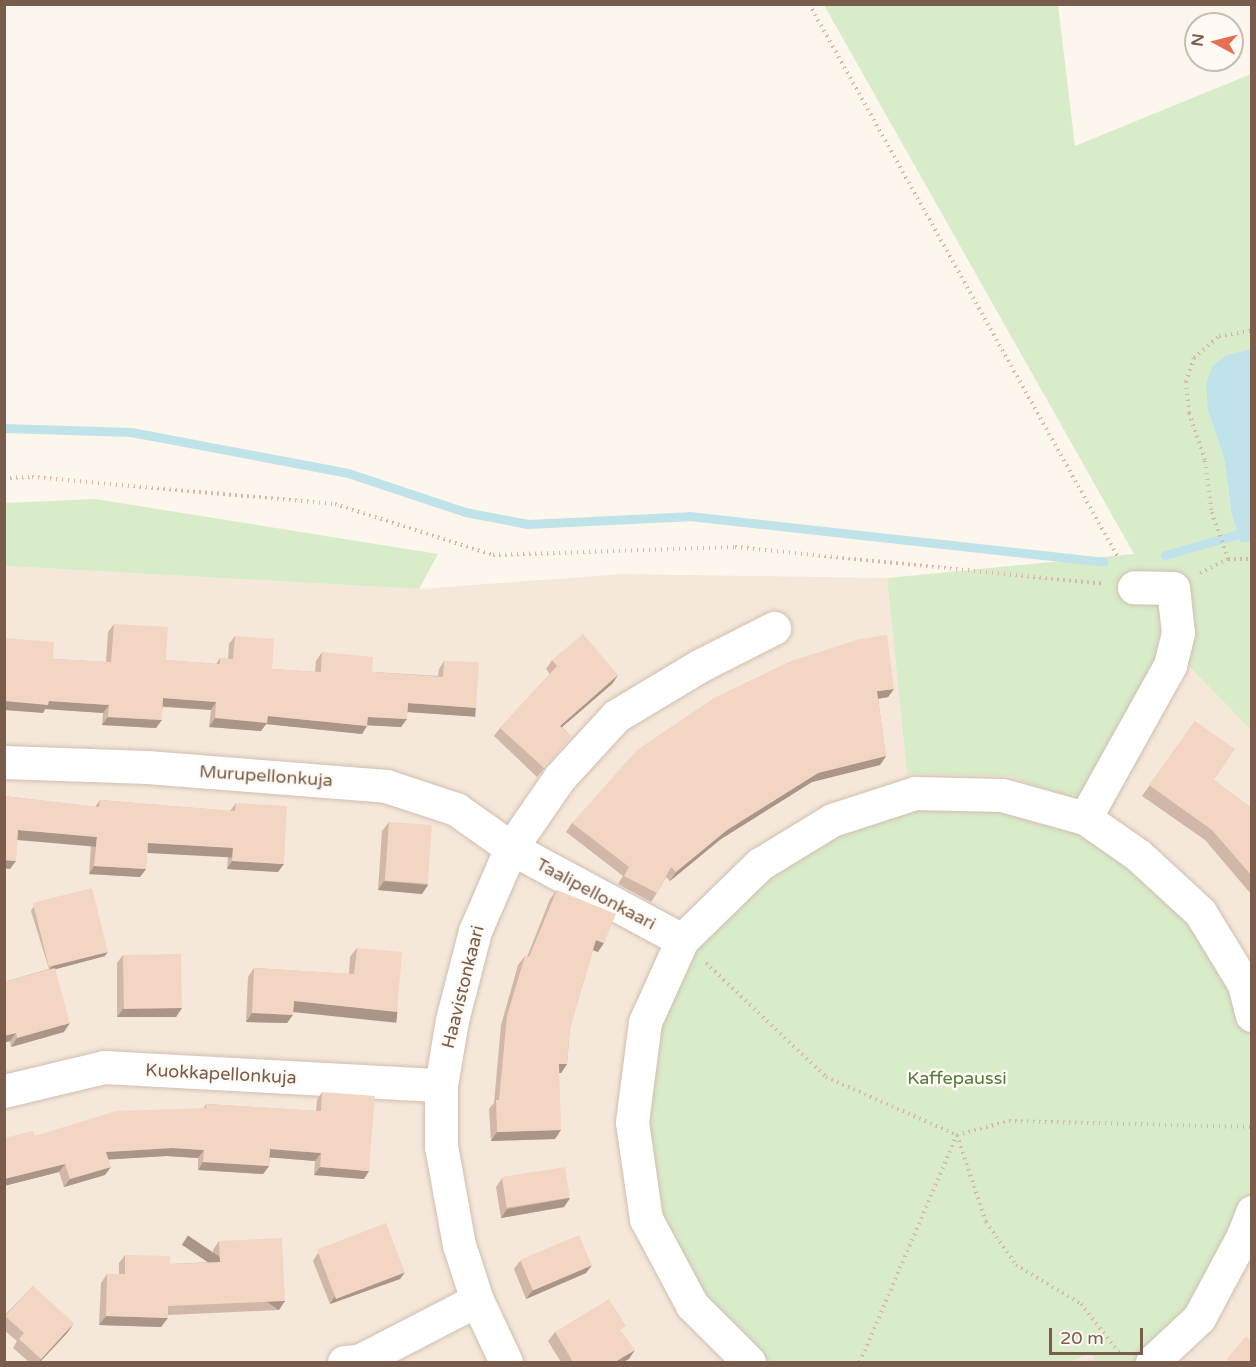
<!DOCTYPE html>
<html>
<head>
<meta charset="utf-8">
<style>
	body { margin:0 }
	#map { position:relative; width:1256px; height:1367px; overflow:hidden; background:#fdf6ec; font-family:"Varela Round",sans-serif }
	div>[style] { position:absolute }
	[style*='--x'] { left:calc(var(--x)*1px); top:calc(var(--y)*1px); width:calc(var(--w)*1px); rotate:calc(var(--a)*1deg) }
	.residential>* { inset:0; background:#f5e8da }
	.green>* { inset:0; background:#d8ecc9 }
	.water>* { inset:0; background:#bfe3e8 }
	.stream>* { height:9px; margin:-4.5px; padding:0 4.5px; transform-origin:4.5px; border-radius:4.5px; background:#bfe3e8 }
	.path>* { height:4px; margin-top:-2px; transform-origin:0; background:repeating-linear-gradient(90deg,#d9b8a5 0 1.5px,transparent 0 6px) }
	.roads { filter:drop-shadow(0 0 2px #d1beb0) drop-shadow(0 0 2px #d1beb0) }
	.minor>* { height:33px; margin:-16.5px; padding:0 16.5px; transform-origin:16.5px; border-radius:16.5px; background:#fff }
	.wall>* { inset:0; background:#d1b7a8 }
	.shaded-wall>* { inset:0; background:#aa9588; transform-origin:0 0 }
	.building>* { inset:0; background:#f3d5c3; transform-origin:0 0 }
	span { translate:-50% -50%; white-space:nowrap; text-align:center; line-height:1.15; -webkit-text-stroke:5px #fffaf3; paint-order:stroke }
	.street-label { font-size:18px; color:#7a5c4d }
	.park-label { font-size:18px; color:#537a41 }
	.frame { position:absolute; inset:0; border:6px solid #7a5c4d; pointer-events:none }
	.north { position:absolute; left:1184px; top:12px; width:60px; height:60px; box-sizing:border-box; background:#fffaf3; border:2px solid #cabbb1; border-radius:50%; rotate:277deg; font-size:16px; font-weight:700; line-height:24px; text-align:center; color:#7a5c4d }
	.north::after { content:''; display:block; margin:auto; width:21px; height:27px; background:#e76f51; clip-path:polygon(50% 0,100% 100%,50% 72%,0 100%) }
	.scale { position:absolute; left:1049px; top:1328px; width:94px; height:27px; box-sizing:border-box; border:3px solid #7a5c4d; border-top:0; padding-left:8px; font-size:18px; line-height:21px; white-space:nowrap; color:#7a5c4d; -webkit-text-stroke:4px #fffaf3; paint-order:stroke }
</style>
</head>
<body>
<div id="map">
	<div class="residential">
		<i style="clip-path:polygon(4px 566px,419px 589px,624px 574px,887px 578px,907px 774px,1010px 776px,1110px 811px,1190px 666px,1251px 730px,1251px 1362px,5px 1362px)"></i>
	</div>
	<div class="green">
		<i style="clip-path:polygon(824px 5px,1058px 5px,1075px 146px,1251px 74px,1251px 349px,1226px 355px,1208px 411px,1224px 458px,1231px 511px,1240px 542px,1251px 542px,1251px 730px,1189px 666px,1110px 812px,1010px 776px,907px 774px,887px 578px,1134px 554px)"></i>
		<i style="clip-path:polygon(95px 499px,438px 554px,419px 589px,5px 566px,5px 503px)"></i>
		<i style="clip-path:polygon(915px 793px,1085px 818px,1200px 912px,1252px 1015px,1251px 1212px,1152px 1362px,1095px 1362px,1091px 1353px,1069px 1362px,749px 1362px,646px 1219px,632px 1122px,682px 940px,760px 864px)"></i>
	</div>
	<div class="water">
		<i style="clip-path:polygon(1251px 349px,1251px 542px,1240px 542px,1231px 511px,1224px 458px,1208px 411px,1206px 384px,1212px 367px,1226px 355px)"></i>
	</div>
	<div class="stream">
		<i style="--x:4;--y:428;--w:127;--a:1.8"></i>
		<i style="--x:131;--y:432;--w:221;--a:10.7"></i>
		<i style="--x:348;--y:473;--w:123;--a:18.4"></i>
		<i style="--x:465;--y:512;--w:64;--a:10.8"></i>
		<i style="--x:528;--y:524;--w:161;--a:-2.8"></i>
		<i style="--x:689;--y:516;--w:417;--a:6.3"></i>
		<i style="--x:1165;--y:555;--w:76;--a:-16"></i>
	</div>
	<div class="path">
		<i style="--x:809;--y:4;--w:636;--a:60.81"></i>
		<i style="--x:4;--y:478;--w:28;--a:-2"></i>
		<i style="--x:32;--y:477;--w:304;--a:5.1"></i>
		<i style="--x:335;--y:504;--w:166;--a:17.9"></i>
		<i style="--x:493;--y:555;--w:242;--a:-1.9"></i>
		<i style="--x:735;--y:547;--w:370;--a:5.7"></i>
		<i style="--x:1228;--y:559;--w:52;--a:-109.1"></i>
		<i style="--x:1211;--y:510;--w:50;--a:-96.8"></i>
		<i style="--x:1205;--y:460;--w:50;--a:-108.8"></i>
		<i style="--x:1189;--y:413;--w:31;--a:-96"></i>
		<i style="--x:1186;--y:382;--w:25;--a:-72"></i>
		<i style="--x:1194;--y:358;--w:33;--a:-41"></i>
		<i style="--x:1219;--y:336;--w:33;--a:-9"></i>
		<i style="--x:1200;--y:573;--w:31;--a:-27"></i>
		<i style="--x:1228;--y:559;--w:24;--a:0"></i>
		<i style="--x:706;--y:963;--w:166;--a:43.5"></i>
		<i style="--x:826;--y:1077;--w:143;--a:23.9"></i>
		<i style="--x:957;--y:1135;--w:92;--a:71.6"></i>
		<i style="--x:986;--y:1222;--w:52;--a:55.1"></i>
		<i style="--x:1016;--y:1265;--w:76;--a:31"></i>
		<i style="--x:1081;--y:1304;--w:65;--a:51.9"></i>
		<i style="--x:860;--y:1362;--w:247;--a:-66.9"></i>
		<i style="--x:957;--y:1135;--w:54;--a:-15.1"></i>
		<i style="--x:1009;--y:1121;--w:243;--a:1.4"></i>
	</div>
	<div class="roads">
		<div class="minor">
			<i style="--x:4;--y:762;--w:143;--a:2"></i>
			<i style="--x:147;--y:767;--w:240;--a:4.5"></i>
			<i style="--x:386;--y:786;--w:74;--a:18.2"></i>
			<i style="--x:456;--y:809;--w:67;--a:35.3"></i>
			<i style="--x:511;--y:848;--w:194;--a:28.3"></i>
			<i style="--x:1085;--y:818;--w:175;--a:-60.9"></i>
			<i style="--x:1170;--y:665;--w:33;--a:-76"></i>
			<i style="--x:1178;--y:633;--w:45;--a:-96.3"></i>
			<i style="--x:1173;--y:588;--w:39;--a:-179"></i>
			<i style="--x:4;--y:1091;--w:103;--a:-13.5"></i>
			<i style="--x:104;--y:1067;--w:337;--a:3.1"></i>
			<i style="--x:344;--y:1362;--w:15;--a:-4"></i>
			<i style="--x:359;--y:1361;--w:133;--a:-27.3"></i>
			<i style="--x:506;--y:1362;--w:68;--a:-115.1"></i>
			<i style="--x:477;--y:1300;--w:58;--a:-108.1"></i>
			<i style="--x:459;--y:1245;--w:101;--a:-100.3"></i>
			<i style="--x:441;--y:1146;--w:61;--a:-90"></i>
			<i style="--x:441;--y:1085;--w:66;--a:-80.4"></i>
			<i style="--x:452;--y:1020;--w:92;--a:-75.5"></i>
			<i style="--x:475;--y:931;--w:90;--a:-66.6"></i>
			<i style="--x:511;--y:848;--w:86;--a:-55.4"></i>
			<i style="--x:560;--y:777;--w:83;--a:-47.4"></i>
			<i style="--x:616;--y:716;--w:99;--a:-31"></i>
			<i style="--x:701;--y:665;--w:82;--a:-26.9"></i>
			<i style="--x:749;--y:1362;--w:81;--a:-135"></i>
			<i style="--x:692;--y:1305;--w:98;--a:-118.1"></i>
			<i style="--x:646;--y:1219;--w:98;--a:-98.2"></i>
			<i style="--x:632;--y:1122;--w:101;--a:-82.6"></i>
			<i style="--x:645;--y:1022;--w:90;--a:-65.7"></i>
			<i style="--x:682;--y:940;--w:109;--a:-44.3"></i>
			<i style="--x:760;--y:864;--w:84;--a:-31.4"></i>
			<i style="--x:832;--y:820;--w:87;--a:-18"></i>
			<i style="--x:915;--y:793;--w:87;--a:1.3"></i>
			<i style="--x:1002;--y:795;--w:86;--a:15.5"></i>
			<i style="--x:1085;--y:818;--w:65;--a:34.9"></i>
			<i style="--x:1138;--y:855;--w:84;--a:42.6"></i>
			<i style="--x:1200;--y:912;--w:84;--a:58.6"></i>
			<i style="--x:1244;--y:984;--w:32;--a:76"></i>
			<i style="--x:1152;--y:1362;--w:64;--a:-43.1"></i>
			<i style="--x:1199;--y:1318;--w:93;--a:-61.8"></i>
			<i style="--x:1243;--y:1236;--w:26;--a:-69"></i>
		</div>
	</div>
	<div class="wall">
		<i style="clip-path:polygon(114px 624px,166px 660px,216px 664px,220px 658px,228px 659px,229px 644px,235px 636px,272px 669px,315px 672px,316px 661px,322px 652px,372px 672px,438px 676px,439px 669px,444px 661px,476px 708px,471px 716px,408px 712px,401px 727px,367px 725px,362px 734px,266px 724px,261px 731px,209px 727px,211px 710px,163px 707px,156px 728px,102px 725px,103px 713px,45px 709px,43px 713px,53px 659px,106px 662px,108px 632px)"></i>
		<i style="clip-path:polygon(552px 660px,618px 675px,612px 684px,562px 727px,571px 736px,537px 777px,494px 736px,500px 728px,550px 674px,546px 669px)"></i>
		<i style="clip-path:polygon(894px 689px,888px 697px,878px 699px,886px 756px,880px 765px,812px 782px,721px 839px,670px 881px,666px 877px,657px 893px,651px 902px,618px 884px,623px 876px,566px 832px,572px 823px)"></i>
		<i style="clip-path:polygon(1195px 721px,1214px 780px,1251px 808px,1251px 894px,1205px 840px,1142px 796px)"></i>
		<i style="clip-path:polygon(4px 796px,95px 807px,100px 800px,230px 811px,236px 803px,278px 872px,227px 869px,228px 856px,147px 851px,146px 869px,140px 877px,89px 874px,91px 845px,17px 839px,10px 869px,4px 868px)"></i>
		<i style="clip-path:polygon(389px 822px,428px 885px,422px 894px,378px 890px,382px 831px)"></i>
		<i style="clip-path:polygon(557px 890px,598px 952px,593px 950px,570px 1027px,567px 1064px,561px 1073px,559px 1073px,555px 1139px,491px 1141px,489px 1109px,494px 1103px,501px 1025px,518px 965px,525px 956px,527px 957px,550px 899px)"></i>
		<i style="clip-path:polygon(34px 906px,105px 956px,55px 969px,64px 1032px,11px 1047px,10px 1041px,4px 1043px,4px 982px,49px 969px,31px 911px)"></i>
		<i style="clip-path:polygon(357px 948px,397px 1012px,390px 1021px,294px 1011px,287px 1023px,246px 1022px,248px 977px,254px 968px,349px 974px,350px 957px)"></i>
		<i style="clip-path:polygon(123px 955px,182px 1008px,176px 1017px,117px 1017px,117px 963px)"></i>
		<i style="clip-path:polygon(322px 1092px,364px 1179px,314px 1175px,315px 1161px,270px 1157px,269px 1166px,263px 1174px,198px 1170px,198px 1158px,167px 1156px,108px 1159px,105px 1175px,64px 1187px,59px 1172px,4px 1186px,4px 1138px,35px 1136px,204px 1108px,206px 1104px,316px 1111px,317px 1100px)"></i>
		<i style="clip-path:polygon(502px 1178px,570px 1198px,564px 1207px,501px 1218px,496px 1187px)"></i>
		<i style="clip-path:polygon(219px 1241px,285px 1301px,279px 1310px,168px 1315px,161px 1327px,99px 1325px,101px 1283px,107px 1274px,119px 1274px,119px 1263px,125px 1255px,170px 1264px,214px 1262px,213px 1250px)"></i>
		<i style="clip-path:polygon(318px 1253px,405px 1272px,400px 1279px,330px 1304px,313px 1261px)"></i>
		<i style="clip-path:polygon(520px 1261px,592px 1265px,586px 1273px,526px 1299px,514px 1269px)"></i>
		<i style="clip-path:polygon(33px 1286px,68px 1332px,40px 1362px,29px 1362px,13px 1348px,17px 1341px,4px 1330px,4px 1316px)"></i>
		<i style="clip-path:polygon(555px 1332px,622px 1332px,629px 1359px,623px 1362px,561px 1362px,548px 1341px)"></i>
	</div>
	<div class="shaded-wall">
		<i style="clip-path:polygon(618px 675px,612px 684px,554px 734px,560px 726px)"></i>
		<i style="clip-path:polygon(894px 689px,888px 697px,871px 700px,877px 691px)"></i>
		<i style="clip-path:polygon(163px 698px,216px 702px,211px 710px,158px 706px)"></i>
		<i style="clip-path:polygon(4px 701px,49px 701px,109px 705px,103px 713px,45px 709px,43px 713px,4px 710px)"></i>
		<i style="left:408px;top:703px;width:68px;height:9px;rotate:4deg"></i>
		<i style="clip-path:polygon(268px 716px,367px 726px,362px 734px,266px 724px,261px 731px,209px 727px,215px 718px)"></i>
		<i style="clip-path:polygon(108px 717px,162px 720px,156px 728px,102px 725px)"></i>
		<i style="clip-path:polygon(368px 717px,407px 719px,401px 727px,362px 725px)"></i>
		<i style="clip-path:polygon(886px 756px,880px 765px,812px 782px,721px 839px,670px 881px,676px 872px,727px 830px,818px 773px)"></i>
		<i style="left:18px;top:830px;width:79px;height:10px;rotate:5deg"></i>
		<i style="left:148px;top:843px;width:85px;height:10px;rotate:3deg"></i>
		<i style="clip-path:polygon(4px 860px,16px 861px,10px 869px,4px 868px)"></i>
		<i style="clip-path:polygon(232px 861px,284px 864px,278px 872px,227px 869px)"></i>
		<i style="clip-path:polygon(94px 866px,146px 869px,140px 877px,89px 874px)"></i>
		<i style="clip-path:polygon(384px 881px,428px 885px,422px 894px,378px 890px)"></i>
		<i style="clip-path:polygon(596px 940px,604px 943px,598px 952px,590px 949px)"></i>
		<i style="clip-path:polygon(108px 952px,105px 956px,49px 971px,52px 966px)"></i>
		<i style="left:294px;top:1001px;width:104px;height:11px;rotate:6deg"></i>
		<i style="clip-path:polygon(124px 1008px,182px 1008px,176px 1017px,117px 1017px)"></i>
		<i style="clip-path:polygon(252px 1013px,293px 1015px,287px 1023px,246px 1022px)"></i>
		<i style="clip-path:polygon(70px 1023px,64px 1032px,11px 1047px,17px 1038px)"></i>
		<i style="clip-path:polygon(16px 1033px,10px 1041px,4px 1043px,4px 1036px)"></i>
		<i style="clip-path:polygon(559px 1064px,567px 1064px,561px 1073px,553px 1072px)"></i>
		<i style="clip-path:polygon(561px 1130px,555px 1139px,491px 1141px,497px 1132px)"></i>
		<i style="clip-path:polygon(172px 1148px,204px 1150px,198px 1158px,167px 1156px,101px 1160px,106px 1152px)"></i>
		<i style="clip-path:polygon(270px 1149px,321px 1153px,315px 1161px,264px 1157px)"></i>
		<i style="clip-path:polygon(203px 1162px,269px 1166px,263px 1174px,198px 1170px)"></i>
		<i style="clip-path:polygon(65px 1164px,59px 1172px,4px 1186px,4px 1179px)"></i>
		<i style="clip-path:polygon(111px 1167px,105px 1175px,64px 1187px,70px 1179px)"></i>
		<i style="clip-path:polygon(320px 1167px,369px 1171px,364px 1179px,314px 1175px)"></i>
		<i style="clip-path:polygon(570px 1198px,564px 1207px,501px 1218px,507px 1209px)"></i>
		<i style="clip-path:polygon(592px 1265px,586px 1273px,526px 1299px,533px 1290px)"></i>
		<i style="clip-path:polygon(405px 1272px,400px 1279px,330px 1304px,335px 1296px)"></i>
		<i style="left:285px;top:1301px;width:11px;height:117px;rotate:124deg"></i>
		<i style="clip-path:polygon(106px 1316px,168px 1318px,161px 1327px,99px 1325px)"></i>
		<i style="clip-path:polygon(74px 1323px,68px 1332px,40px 1362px,39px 1362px)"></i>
		<i style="clip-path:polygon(635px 1350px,629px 1359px,623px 1362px,615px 1362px)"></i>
	</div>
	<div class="building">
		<i style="clip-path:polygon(114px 624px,168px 627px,166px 660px,220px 664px,220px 658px,233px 659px,235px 636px,274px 639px,272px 669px,321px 672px,322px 652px,373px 657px,372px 672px,443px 677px,444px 661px,479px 662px,476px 708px,408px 703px,407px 719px,368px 717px,367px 726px,268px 716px,267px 723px,215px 718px,216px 702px,163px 698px,162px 720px,108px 717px,109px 705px,49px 701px,48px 705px,4px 701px,4px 638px,54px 642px,53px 659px,111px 662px)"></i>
		<i style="clip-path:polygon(583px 634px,618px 675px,560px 726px,571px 736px,544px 768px,500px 728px,557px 666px,552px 660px)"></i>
		<i style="clip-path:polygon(887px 635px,894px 689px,877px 691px,886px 756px,818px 773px,727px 830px,676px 872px,671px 867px,657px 893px,624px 876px,629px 867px,572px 823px,637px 750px,714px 698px,791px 661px,860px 639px)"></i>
		<i style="clip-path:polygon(1195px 721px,1235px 749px,1214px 780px,1251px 808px,1251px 875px,1212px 830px,1149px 785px)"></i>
		<i style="clip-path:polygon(4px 796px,99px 807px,100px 800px,235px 811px,236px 803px,287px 806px,284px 864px,232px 861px,233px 848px,148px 843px,146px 869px,94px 866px,97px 837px,18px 830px,16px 861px,4px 860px)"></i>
		<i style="left:389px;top:822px;width:43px;height:59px;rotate:4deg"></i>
		<i style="left:92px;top:888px;width:66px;height:61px;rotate:76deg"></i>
		<i style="clip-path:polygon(557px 890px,616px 914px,604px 943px,596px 940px,570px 1027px,567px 1064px,559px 1064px,561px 1130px,497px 1132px,496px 1100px,499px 1100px,507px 1016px,525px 956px,529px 957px)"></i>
		<i style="clip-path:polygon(357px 948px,402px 952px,397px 1012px,294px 1001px,293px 1015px,252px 1013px,254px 968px,354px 974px)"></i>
		<i style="left:181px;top:954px;width:54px;height:58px;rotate:89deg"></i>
		<i style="clip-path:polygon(55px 968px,70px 1023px,17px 1038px,16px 1033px,4px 1036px,4px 982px)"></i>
		<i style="clip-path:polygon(322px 1092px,375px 1096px,369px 1171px,320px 1167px,321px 1153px,270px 1149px,269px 1166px,203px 1162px,204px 1150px,172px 1148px,106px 1152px,111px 1167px,70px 1179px,65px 1164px,4px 1179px,4px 1138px,33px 1131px,35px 1136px,116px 1111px,206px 1108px,206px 1104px,321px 1111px)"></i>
		<i style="left:565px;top:1167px;width:31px;height:64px;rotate:81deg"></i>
		<i style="left:386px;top:1223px;width:53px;height:74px;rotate:69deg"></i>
		<i style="left:579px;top:1235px;width:33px;height:64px;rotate:67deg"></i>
		<i style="clip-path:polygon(282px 1238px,285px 1301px,168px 1306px,168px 1318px,106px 1316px,107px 1274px,125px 1274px,125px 1255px,170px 1256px,170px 1264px,220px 1262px,219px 1241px)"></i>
		<i style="clip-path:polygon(33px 1286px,74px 1323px,41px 1359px,19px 1339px,24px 1333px,5px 1316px)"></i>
		<i style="clip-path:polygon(609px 1299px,626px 1326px,620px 1330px,635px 1350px,615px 1362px,573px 1362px,555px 1332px)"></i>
		<i style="clip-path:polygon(1246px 1336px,1251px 1341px,1251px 1362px,1230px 1362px,1227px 1359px)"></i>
	</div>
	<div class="street-label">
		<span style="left:266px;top:776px;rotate:4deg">Murupellonkuja</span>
		<span style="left:596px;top:894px;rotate:28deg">Taalipellonkaari</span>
		<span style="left:463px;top:987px;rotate:-76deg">Haavistonkaari</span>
		<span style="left:221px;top:1074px;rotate:3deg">Kuokkapellonkuja</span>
	</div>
	<div class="park-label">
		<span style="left:957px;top:1078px">Kaffepaussi</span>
	</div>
	<div class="frame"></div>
	<div class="north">N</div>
	<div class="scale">20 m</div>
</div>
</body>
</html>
